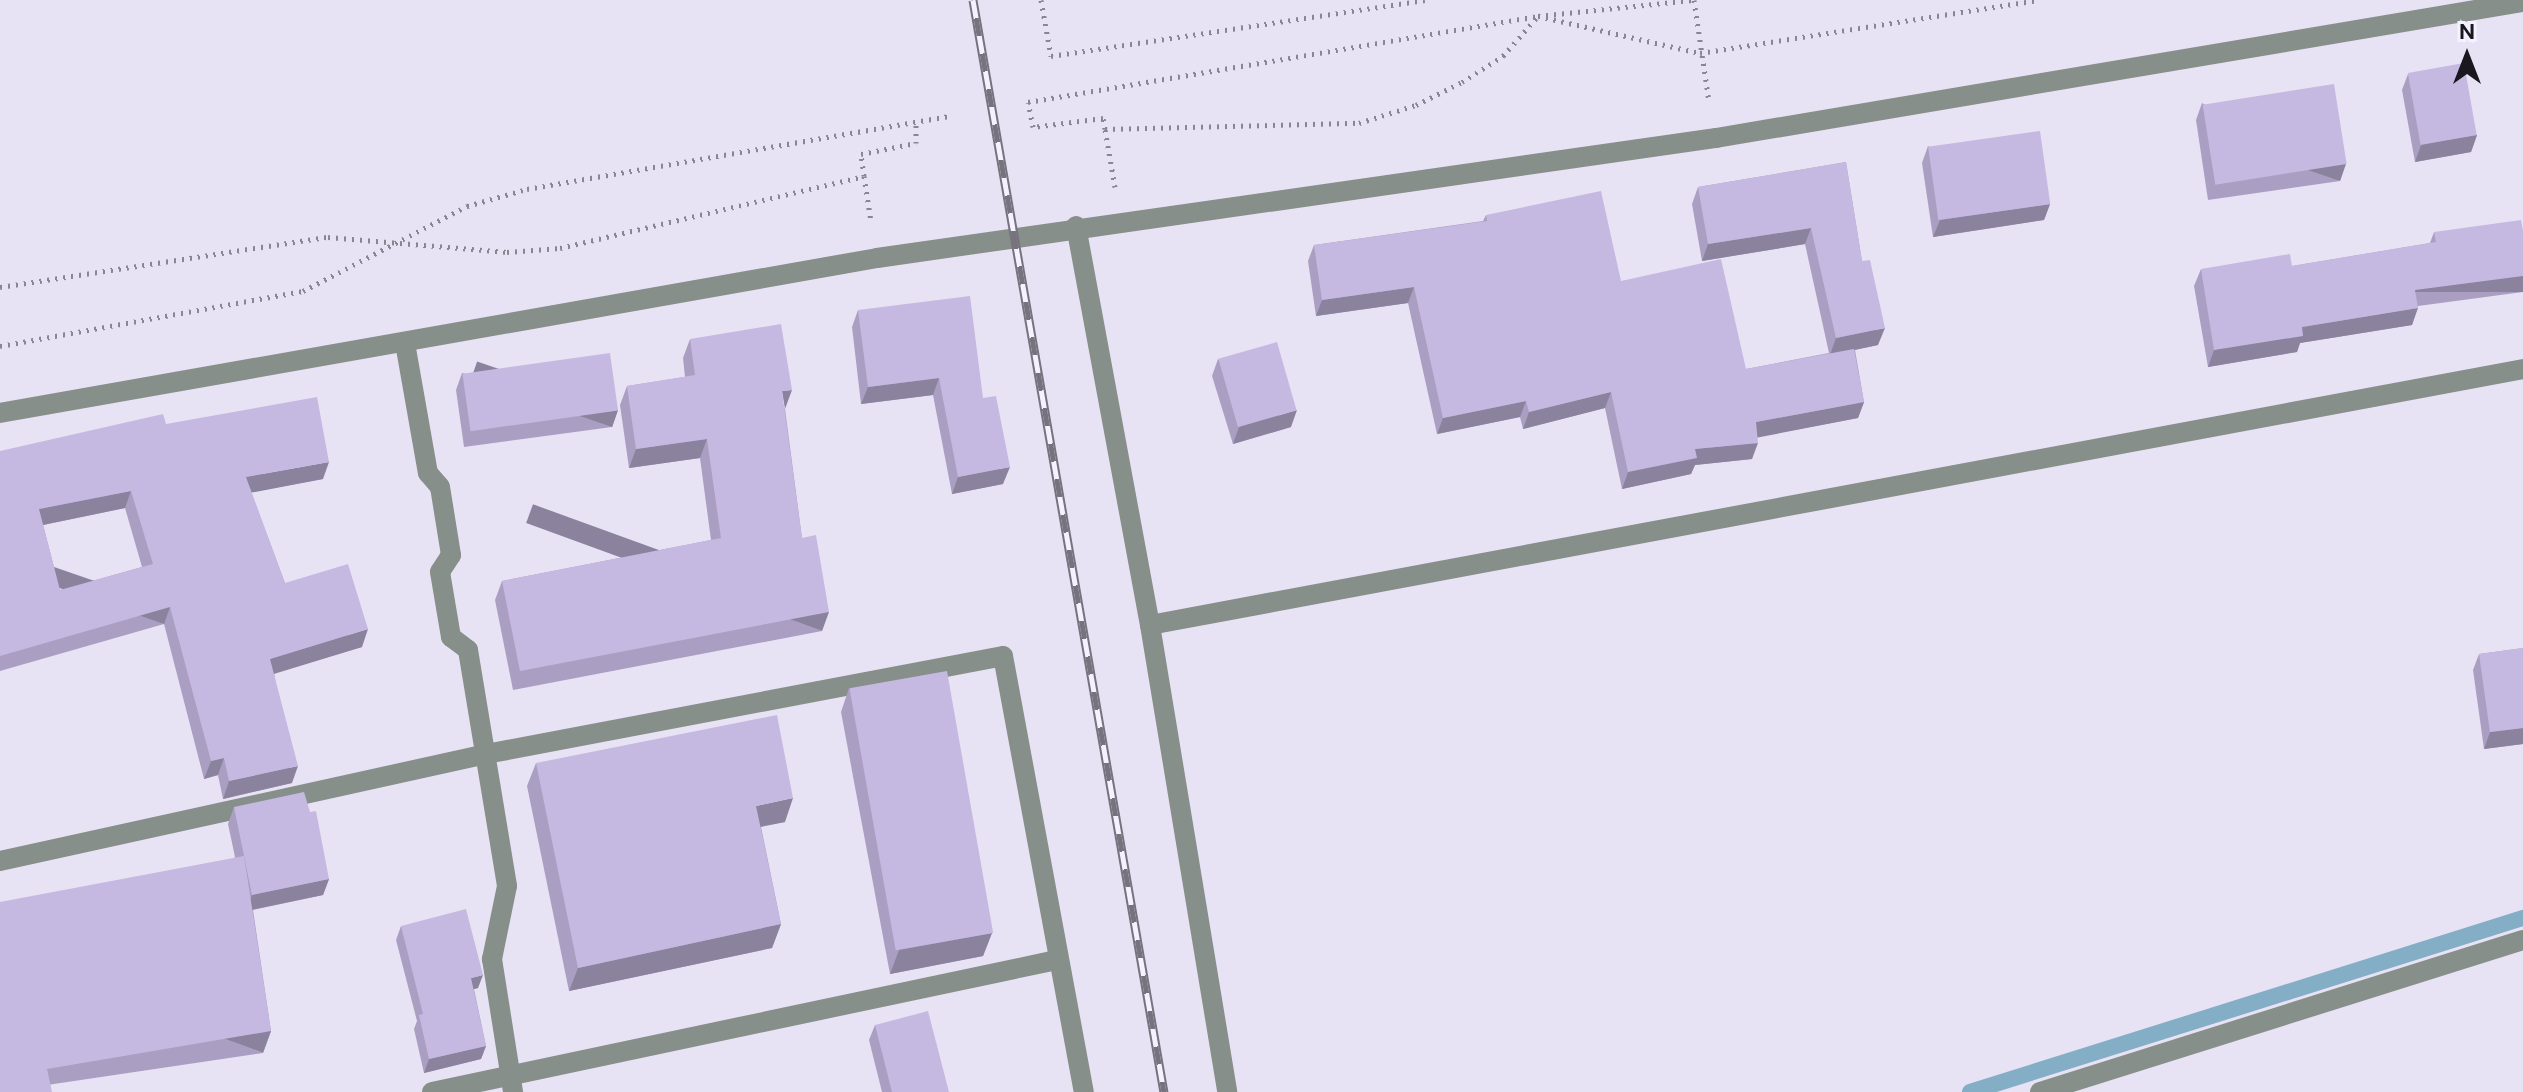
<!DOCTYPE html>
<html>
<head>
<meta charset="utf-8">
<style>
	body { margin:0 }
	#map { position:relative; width:2523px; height:1092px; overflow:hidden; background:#e8e3f4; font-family:"DM Sans",sans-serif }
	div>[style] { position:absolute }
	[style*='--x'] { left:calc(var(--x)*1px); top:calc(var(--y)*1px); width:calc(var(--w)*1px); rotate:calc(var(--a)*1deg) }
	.stream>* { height:16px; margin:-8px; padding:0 8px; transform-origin:8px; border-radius:8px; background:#83aec6 }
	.path>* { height:5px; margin-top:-2.5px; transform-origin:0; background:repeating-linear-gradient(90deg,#898692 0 2px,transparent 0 8px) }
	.minor>* { height:20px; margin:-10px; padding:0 10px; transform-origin:10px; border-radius:10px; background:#878f8a }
	.tertiary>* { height:20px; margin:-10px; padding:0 10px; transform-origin:10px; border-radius:10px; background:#878f8a }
	.rail>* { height:9px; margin-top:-4.5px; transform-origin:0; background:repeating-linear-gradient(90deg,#f5f1ff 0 18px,#76737e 0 36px); box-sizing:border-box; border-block:2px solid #76737e }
	.wall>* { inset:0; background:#aa9fc2 }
	.shaded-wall>* { inset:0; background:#8b829e; transform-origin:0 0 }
	.building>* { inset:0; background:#c6b9e1; transform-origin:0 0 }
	span { translate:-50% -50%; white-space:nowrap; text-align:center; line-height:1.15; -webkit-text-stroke:6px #f5f1ff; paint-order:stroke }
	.north { position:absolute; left:2427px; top:16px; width:80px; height:80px; -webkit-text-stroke:6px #f5f1ff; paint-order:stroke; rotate:0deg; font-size:22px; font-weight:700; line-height:32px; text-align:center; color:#19181e }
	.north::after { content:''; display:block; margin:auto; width:28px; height:36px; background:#19181e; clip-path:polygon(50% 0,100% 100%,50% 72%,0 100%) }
</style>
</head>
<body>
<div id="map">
	<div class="stream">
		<i style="--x:1970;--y:1092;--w:580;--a:-17.47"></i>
	</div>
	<div class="path">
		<i style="--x:1041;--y:0;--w:57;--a:79.9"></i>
		<i style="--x:1051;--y:56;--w:378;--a:-8.5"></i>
		<i style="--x:1694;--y:0;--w:102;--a:81.6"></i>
		<i style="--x:1105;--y:129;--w:11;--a:-100"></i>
		<i style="--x:1103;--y:118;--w:71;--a:172.7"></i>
		<i style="--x:1033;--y:127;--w:25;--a:-101"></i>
		<i style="--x:1028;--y:102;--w:517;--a:-9.57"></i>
		<i style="--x:1538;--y:16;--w:166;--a:12.9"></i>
		<i style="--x:1700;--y:53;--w:341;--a:-8.9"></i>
		<i style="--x:864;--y:176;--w:22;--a:-98"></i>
		<i style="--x:861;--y:154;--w:56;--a:-11.3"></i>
		<i style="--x:916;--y:143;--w:21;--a:-90"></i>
		<i style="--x:1115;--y:187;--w:59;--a:-99.8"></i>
		<i style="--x:1105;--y:129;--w:254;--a:-1.4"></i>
		<i style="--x:1359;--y:123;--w:60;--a:-17.5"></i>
		<i style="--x:1416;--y:105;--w:51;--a:-26.6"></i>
		<i style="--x:1462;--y:82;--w:49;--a:-32.4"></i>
		<i style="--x:1503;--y:56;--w:53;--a:-48.8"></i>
		<i style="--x:1538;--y:16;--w:155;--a:-5.9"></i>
		<i style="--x:0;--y:287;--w:332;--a:-8.7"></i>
		<i style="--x:328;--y:237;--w:180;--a:4.8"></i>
		<i style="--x:507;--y:252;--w:53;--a:-4.3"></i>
		<i style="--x:560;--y:248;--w:312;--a:-13.3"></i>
		<i style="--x:864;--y:176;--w:46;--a:81.2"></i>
		<i style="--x:0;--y:346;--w:308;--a:-10.3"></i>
		<i style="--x:303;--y:291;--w:185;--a:-27.4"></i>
		<i style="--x:467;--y:206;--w:62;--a:-15.8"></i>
		<i style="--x:527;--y:189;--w:430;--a:-9.8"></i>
	</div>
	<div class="minor">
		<i style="--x:1076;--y:226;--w:406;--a:79.5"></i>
		<i style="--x:1150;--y:625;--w:473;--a:80.6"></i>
		<i style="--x:405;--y:343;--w:132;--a:80"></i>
		<i style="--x:428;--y:473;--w:18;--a:49"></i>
		<i style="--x:440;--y:487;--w:69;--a:80.8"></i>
		<i style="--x:451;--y:555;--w:20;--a:123"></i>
		<i style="--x:440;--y:572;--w:66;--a:80.4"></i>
		<i style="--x:451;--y:637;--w:21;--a:37"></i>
		<i style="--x:468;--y:650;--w:239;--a:80.6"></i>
		<i style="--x:507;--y:886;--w:75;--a:101.6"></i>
		<i style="--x:492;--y:959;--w:135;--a:81"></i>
		<i style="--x:1150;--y:625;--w:1397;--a:-10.56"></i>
		<i style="--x:0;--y:861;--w:498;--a:-12.4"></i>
		<i style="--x:486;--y:754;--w:526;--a:-10.73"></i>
		<i style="--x:1003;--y:656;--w:443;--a:79.5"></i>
		<i style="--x:432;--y:1092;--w:639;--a:-11.93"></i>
		<i style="--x:2040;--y:1092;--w:506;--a:-17.47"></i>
	</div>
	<div class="tertiary">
		<i style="--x:0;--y:413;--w:891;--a:-10.02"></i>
		<i style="--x:877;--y:258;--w:848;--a:-8.14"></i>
		<i style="--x:1716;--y:138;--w:818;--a:-9.57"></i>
	</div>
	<div class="rail">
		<i style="--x:973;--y:0;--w:1109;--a:80.08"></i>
	</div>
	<div class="wall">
		<i style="clip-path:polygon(2408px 74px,2477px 135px,2471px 152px,2415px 162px,2402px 90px)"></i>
		<i style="clip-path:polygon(2202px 103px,2340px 181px,2208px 200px,2196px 120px)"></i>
		<i style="clip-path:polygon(1928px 146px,2050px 204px,2044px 220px,1933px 237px,1922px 163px)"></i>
		<i style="clip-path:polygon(1846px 162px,1862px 261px,1878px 345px,1855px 350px,1864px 402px,1858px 418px,1757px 437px,1752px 459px,1695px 465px,1691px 474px,1622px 489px,1605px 408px,1523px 429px,1520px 417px,1437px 434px,1408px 303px,1316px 316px,1308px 261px,1314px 245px,1483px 221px,1486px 215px,1621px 281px,1746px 369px,1829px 353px,1805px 244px,1702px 261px,1692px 204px,1698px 187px)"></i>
		<i style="clip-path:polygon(2434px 232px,2523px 292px,2418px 306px,2412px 325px,2300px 343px,2297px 352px,2208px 367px,2194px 286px,2201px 269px,2292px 266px,2430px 243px)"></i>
		<i style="clip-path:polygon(858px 310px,983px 398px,1003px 484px,952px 494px,933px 395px,861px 404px,852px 327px)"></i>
		<i style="clip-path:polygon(690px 339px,785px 409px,802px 538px,822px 631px,513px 690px,495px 600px,502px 581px,711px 540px,700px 458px,629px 468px,620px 405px,627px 386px,685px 377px,683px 358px)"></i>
		<i style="clip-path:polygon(1218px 359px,1291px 427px,1233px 444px,1212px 376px)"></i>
		<i style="clip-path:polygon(462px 373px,618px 410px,612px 427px,464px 447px,456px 390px)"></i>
		<i style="clip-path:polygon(evenodd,0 451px,323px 479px,251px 492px,285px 583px,362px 647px,274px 673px,292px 783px,223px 799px,218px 775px,204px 779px,164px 624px,0 671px,0 451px,125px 508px,142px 567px,60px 590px,43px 525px,125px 508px)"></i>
		<i style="clip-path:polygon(2523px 648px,2523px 744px,2484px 749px,2473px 670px,2479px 654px)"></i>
		<i style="clip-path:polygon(849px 688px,992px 933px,983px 956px,890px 974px,841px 712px)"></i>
		<i style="clip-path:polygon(536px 763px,785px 822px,761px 827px,781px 924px,772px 948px,569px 991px,527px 786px)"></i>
		<i style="clip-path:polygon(234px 807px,329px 879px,323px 895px,253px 910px,271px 1031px,263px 1053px,0 1092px,235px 857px,228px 824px)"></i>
		<i style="clip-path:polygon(401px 926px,478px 988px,474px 989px,486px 1046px,481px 1059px,424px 1073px,414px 1029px,417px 1021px,396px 940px)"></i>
		<i style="clip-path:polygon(875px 1025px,949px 1092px,882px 1092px,869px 1040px)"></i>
	</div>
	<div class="shaded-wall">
		<i style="clip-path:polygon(2477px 135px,2471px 152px,2415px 162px,2421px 145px)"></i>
		<i style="left:2346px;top:164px;width:18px;height:133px;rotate:109deg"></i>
		<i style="clip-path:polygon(2050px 204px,2044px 220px,1933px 237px,1940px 220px)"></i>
		<i style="clip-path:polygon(1811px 228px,1805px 244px,1702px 261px,1708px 244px)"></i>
		<i style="left:2523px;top:276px;width:16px;height:109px;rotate:90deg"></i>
		<i style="clip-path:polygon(1414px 287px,1408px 303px,1316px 316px,1322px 300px)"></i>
		<i style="clip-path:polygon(2418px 308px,2412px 325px,2300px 343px,2297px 352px,2208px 367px,2214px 350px,2302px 327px)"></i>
		<i style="clip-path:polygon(1885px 328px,1878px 345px,1830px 355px,1836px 338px)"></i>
		<i style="clip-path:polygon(939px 378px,933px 395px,861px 404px,868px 387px)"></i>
		<i style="clip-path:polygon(792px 390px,785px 409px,782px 391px)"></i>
		<i style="clip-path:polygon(1611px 392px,1605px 408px,1523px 429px,1529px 412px)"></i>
		<i style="clip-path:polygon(1526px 401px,1520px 417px,1437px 434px,1443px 418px)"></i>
		<i style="clip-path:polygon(1864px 402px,1858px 418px,1750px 439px,1756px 422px)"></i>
		<i style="left:618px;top:410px;width:18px;height:149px;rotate:109deg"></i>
		<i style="clip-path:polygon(1297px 410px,1291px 427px,1233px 444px,1239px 427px)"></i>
		<i style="clip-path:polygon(707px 439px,700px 458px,629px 468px,636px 449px)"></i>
		<i style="clip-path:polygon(1758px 443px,1752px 459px,1695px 465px,1691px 474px,1622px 489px,1628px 472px,1695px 449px)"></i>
		<i style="clip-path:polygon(329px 462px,323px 479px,239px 495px,246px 477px)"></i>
		<i style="clip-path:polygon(1010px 467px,1003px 484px,952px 494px,958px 477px)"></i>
		<i style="clip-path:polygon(131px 491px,125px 508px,33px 527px,39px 509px)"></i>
		<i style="left:170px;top:607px;width:18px;height:177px;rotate:109deg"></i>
		<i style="left:829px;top:612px;width:20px;height:315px;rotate:110deg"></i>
		<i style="clip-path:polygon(368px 629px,362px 647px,264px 677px,270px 659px)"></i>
		<i style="clip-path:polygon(2523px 728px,2523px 744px,2484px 749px,2490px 732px)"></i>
		<i style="clip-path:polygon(224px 758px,218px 775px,204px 779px,211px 761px)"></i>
		<i style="clip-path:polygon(298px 766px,292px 783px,223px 799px,229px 781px)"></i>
		<i style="clip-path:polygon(793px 798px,785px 822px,748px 829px,756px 806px)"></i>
		<i style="clip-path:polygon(329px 879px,323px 895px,246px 911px,252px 895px)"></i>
		<i style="clip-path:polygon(781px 924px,772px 948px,569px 991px,578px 968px)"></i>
		<i style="clip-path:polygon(992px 933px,983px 956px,890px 974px,899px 950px)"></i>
		<i style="clip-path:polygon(483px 975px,478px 988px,466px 991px,471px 978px)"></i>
		<i style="left:271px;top:1031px;width:23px;height:227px;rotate:110deg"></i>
		<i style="clip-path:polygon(486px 1046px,481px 1059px,424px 1073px,429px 1059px)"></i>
	</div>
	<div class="building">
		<i style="left:2464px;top:63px;width:73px;height:57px;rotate:80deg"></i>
		<i style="left:2334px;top:84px;width:81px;height:133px;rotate:81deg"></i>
		<i style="left:2040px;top:131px;width:74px;height:113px;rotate:82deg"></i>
		<i style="clip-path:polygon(1846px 162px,1862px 261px,1870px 260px,1885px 328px,1836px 338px,1811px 228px,1708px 244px,1698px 187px)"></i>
		<i style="clip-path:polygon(1601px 191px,1621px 281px,1721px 259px,1746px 369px,1854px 349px,1864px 402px,1756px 422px,1758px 443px,1695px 449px,1697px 458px,1628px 472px,1611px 392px,1529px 412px,1526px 401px,1443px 418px,1414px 287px,1322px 300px,1314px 245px,1487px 221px,1486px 215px)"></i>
		<i style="clip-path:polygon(2521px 220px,2523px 231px,2523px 276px,2415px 290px,2418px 308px,2302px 327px,2303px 336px,2214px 350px,2201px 269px,2290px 254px,2292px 266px,2436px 242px,2434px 232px)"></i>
		<i style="clip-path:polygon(970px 296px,983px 398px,996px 396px,1010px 467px,958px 477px,939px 378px,868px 387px,858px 310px)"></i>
		<i style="clip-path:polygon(781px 324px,792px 390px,782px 391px,802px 538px,816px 535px,829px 612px,520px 671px,502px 581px,721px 538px,707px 439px,636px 449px,627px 386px,695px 375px,690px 339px)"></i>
		<i style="left:1277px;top:342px;width:71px;height:61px;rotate:74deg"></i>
		<i style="left:610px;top:353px;width:58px;height:149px;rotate:82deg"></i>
		<i style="clip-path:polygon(evenodd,317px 397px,329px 462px,246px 477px,285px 583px,348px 564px,368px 629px,270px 659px,298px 766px,229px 781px,224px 758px,211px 761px,170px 607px,0 656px,0 451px,163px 414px,166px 424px,317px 397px,131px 491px,153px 564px,60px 590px,39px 509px,131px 491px)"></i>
		<i style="clip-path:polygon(2523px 648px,2523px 728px,2490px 732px,2479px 654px)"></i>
		<i style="left:947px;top:671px;width:266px;height:99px;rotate:80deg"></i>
		<i style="clip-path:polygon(777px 715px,793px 798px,756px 806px,781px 924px,578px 968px,536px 763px)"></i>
		<i style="clip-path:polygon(304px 792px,310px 812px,316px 811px,329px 879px,252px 895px,234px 807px)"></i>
		<i style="clip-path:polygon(244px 856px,271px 1031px,47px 1069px,52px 1092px,0 1092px,0 902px)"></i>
		<i style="clip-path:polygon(466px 909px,483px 975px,471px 978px,486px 1046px,429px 1059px,419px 1015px,423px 1014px,401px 926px)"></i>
		<i style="clip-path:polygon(928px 1011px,949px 1092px,892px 1092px,875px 1025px)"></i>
	</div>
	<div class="north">N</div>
</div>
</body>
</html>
